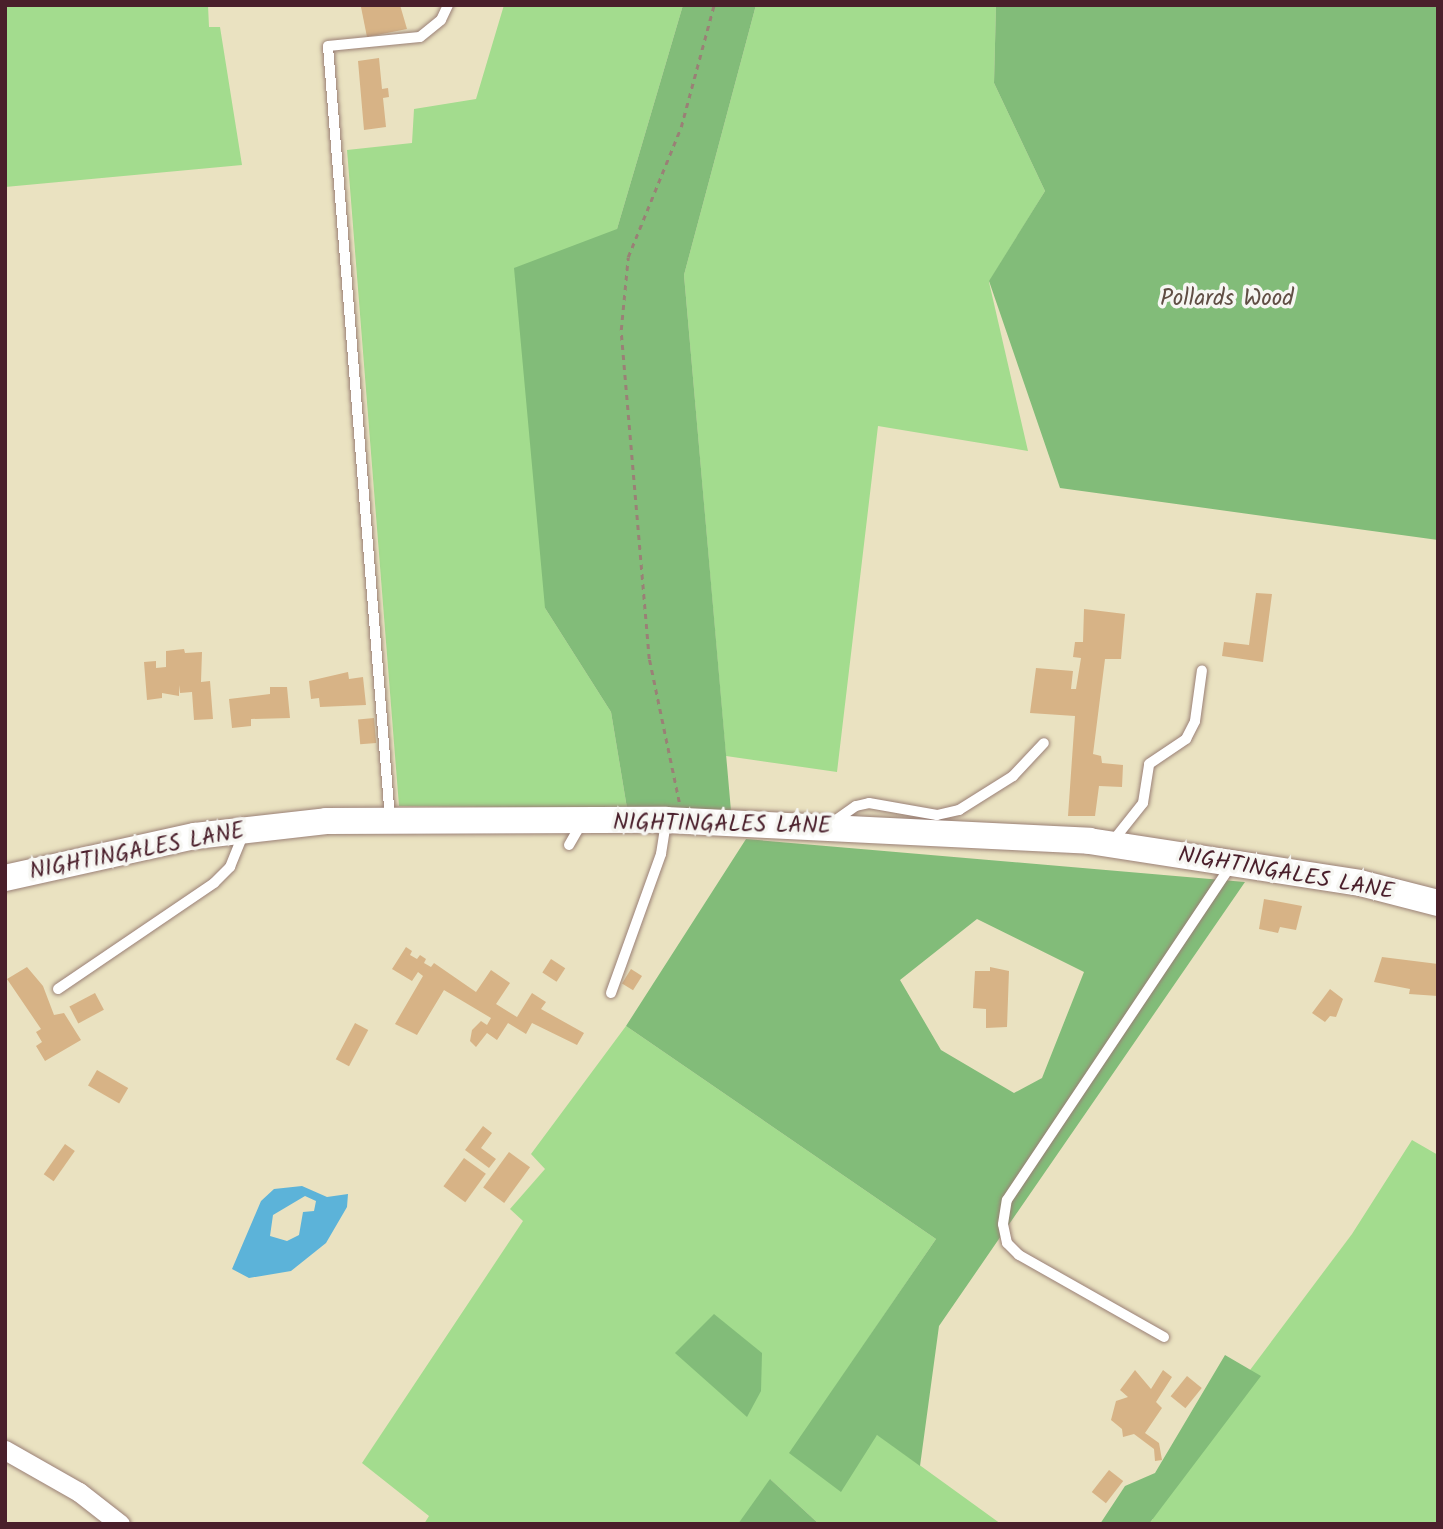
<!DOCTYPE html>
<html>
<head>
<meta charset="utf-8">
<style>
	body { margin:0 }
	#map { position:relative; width:1443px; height:1529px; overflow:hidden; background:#eae2c1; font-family:Kalam,sans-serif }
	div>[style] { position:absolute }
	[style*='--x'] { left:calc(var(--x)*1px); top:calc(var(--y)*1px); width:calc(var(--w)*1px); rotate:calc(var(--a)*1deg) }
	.green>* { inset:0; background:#a3dc8e }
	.forest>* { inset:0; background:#82bc79 }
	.water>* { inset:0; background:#5cb3d9 }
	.building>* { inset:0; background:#d7b386; transform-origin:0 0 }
	.path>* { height:2.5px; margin-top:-1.25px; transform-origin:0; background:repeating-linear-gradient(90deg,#9a8076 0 5px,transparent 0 10px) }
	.roads { filter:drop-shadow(0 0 2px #9a8076) drop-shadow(0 0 2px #9a8076) }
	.lane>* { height:10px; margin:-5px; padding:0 5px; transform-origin:5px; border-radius:5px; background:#fff }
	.street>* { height:19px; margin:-9.5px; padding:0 9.5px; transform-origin:9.5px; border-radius:9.5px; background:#fff }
	.secondary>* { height:26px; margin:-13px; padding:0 13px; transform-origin:13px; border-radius:13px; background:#fff }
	span { translate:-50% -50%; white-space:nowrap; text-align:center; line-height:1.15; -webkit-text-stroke:7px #f6f6f2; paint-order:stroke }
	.park-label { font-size:23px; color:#604e44 }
	.street-label { font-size:23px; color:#4a1f2b }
	.frame { position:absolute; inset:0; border:7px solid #4a1f2b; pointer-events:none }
</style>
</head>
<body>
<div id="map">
	<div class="green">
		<i style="clip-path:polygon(5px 5px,208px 5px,209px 27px,220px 27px,242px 165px,5px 187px)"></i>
		<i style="clip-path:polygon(504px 5px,683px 5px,617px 229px,545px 608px,611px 712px,627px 808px,399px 806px,347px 150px,412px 143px,414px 109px,476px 99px)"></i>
		<i style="clip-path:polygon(756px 5px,996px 5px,994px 83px,1045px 191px,989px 282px,1028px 451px,878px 426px,837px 772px,726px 756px,684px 275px)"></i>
		<i style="clip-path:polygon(626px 1026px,936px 1239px,790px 1453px,878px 1435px,1001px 1524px,819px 1524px,771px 1480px,739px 1524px,424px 1524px,429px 1516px,362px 1463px,523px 1221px,510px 1209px,545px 1169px,531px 1154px)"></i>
		<i style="clip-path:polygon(1412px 1140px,1438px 1155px,1438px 1524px,1149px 1524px,1153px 1519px,1145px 1510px,1352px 1234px)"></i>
	</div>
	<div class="forest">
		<i style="clip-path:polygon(683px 5px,756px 5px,684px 275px,731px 811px,627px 808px,611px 712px,545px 608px,514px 268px,617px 229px)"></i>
		<i style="clip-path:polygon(996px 5px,1438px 5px,1438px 540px,1060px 488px,989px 281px,1045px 191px,994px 83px)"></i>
		<i style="clip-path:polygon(evenodd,746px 839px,1245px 882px,939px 1326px,920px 1466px,877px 1435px,841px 1492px,789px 1453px,936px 1239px,626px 1026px,746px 839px,977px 919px,1084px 972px,1042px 1078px,1014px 1093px,941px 1050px,900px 980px,977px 919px)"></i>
		<i style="clip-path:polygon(714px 1314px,762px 1353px,761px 1391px,747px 1417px,675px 1353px)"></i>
		<i style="clip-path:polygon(1225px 1355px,1261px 1376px,1149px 1524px,1100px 1524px,1125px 1486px,1155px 1473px)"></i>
		<i style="clip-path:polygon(770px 1479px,819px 1524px,738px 1524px)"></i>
	</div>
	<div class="water">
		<i style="clip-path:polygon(evenodd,302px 1186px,327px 1197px,348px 1194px,347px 1207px,326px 1243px,291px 1271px,249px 1278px,232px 1269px,261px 1201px,274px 1189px,302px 1186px,305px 1196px,316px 1201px,314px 1211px,303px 1212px,299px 1235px,287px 1241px,270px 1236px,273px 1215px,305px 1196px)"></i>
	</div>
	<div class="building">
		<i style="clip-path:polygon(400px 5px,407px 29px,367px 37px,361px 7px)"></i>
		<i style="clip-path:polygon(379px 58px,382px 89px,388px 88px,389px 97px,383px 98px,386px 127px,364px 130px,358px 61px)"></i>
		<i style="clip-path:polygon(1256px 593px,1272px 594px,1263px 662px,1222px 656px,1224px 642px,1249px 645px)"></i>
		<i style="clip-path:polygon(1084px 609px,1125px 614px,1121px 659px,1105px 659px,1093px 754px,1101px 756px,1102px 763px,1123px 765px,1122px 787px,1099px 786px,1095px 816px,1068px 816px,1075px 716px,1030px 713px,1036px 668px,1073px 671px,1071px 689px,1076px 689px,1081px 658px,1073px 657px,1075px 642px,1083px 642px)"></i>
		<i style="clip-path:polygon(184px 649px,185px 653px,202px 652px,201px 682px,210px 681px,213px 719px,194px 720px,192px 692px,180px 693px,179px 685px,179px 696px,162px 693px,162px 698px,147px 700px,144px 662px,156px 661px,156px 668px,166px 667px,166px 651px)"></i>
		<i style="clip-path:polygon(348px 672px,349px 679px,363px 677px,366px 705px,320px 707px,319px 698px,311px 699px,309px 681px)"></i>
		<i style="clip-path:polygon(270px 687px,287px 687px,290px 718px,251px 719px,251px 726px,232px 728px,229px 699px,270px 694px)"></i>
		<i style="left:374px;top:718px;width:25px;height:16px;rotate:85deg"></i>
		<i style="clip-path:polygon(1264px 899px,1302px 906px,1296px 930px,1280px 927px,1278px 933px,1259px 929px)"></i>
		<i style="clip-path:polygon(406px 947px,412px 951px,410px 955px,417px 959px,420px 955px,426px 959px,424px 963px,431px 967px,434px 963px,476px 992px,491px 970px,510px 983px,496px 1004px,517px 1017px,532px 993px,546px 1002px,541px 1009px,584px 1033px,577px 1045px,532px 1023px,526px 1034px,508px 1023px,497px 1040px,487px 1033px,476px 1047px,470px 1041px,472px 1030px,481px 1021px,487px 1025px,491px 1018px,444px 990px,417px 1035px,395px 1024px,423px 976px,418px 972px,412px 981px,392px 969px)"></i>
		<i style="clip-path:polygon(1382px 957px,1438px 964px,1438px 996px,1409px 994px,1410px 989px,1374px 982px)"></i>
		<i style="left:551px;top:959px;width:17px;height:16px;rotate:33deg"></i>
		<i style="clip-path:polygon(27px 967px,43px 986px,54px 1015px,64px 1013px,81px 1040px,45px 1061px,36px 1046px,42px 1042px,36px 1032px,41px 1029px,7px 979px)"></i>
		<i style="clip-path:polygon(990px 967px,1009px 971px,1007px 1027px,986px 1028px,986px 1009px,973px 1008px,975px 971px,990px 971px)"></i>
		<i style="left:631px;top:969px;width:13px;height:17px;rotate:32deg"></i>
		<i style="clip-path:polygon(1330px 989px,1343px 999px,1336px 1017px,1330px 1016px,1325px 1022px,1312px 1013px)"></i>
		<i style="left:95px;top:993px;width:19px;height:29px;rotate:62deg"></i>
		<i style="left:355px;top:1023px;width:15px;height:41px;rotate:28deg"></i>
		<i style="left:97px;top:1070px;width:36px;height:18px;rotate:30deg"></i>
		<i style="clip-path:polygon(483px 1126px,492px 1133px,481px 1148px,496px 1159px,489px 1168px,465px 1150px)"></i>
		<i style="left:65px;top:1144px;width:12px;height:37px;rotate:35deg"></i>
		<i style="left:509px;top:1152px;width:26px;height:44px;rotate:36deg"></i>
		<i style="left:464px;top:1158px;width:27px;height:35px;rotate:36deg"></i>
		<i style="clip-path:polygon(1135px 1370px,1151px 1389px,1163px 1370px,1172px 1377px,1156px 1402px,1162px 1408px,1145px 1433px,1159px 1443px,1162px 1460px,1155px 1461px,1154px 1449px,1134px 1434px,1123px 1437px,1122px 1429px,1111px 1420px,1116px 1401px,1128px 1397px,1120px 1390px)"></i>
		<i style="left:1187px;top:1376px;width:19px;height:26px;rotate:39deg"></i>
		<i style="left:1109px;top:1470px;width:18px;height:28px;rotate:38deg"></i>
	</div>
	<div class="path">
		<i style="--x:679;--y:802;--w:146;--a:-101.8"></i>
		<i style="--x:649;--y:659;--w:330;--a:-94.9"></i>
		<i style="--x:621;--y:330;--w:73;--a:-84.5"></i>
		<i style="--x:628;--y:257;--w:140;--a:-67.8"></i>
		<i style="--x:681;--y:127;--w:126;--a:-74.9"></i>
	</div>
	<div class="roads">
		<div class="lane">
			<i style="--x:390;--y:819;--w:775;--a:-94.59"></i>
			<i style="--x:328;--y:46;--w:92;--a:-5.6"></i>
			<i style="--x:420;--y:37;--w:27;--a:-39"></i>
			<i style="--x:441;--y:20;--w:17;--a:-65"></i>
			<i style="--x:833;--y:822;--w:28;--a:-35"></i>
			<i style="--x:856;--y:806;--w:13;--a:-13"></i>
			<i style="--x:869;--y:803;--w:69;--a:10"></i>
			<i style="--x:937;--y:815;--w:23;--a:-13"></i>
			<i style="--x:959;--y:810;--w:64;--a:-32.2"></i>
			<i style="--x:1013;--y:776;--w:45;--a:-46.8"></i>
			<i style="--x:1112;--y:842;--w:50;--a:-51.5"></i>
			<i style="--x:1143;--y:803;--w:39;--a:-81"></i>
			<i style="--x:1149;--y:764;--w:45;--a:-34"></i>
			<i style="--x:1186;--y:739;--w:20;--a:-63"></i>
			<i style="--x:1195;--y:721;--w:51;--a:-82.2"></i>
			<i style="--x:569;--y:845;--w:24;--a:-60"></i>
			<i style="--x:58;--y:989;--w:189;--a:-34.2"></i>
			<i style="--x:214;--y:883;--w:23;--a:-45"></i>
			<i style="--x:230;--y:867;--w:35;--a:-68"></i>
			<i style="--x:611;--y:993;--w:148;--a:-70.2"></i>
			<i style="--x:661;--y:854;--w:33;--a:-81"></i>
			<i style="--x:1164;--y:1337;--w:167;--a:-150.5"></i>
			<i style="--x:1019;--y:1255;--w:17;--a:-135"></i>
			<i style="--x:1007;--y:1243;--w:19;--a:-102"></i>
			<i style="--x:1003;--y:1224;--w:24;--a:-81"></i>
			<i style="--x:1007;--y:1200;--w:401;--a:-56.2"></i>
		</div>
		<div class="street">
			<i style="--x:5;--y:1450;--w:85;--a:29.6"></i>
			<i style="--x:79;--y:1492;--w:52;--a:38"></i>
		</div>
		<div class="secondary">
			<i style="--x:5;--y:878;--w:195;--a:-12.5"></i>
			<i style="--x:195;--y:836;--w:132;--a:-6.5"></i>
			<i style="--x:326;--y:821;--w:340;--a:-0.2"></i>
			<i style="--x:666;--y:820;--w:424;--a:2.8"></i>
			<i style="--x:1089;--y:841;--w:274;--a:8.8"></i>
			<i style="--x:1360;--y:883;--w:81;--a:14.4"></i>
		</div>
	</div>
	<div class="park-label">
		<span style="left:1227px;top:299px">Pollards Wood</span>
	</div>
	<div class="street-label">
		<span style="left:722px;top:825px;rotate:1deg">NIGHTINGALES LANE</span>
		<span style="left:137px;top:852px;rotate:-11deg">NIGHTINGALES LANE</span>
		<span style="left:1286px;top:874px;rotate:10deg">NIGHTINGALES LANE</span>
	</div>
	<div class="frame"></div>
</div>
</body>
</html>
